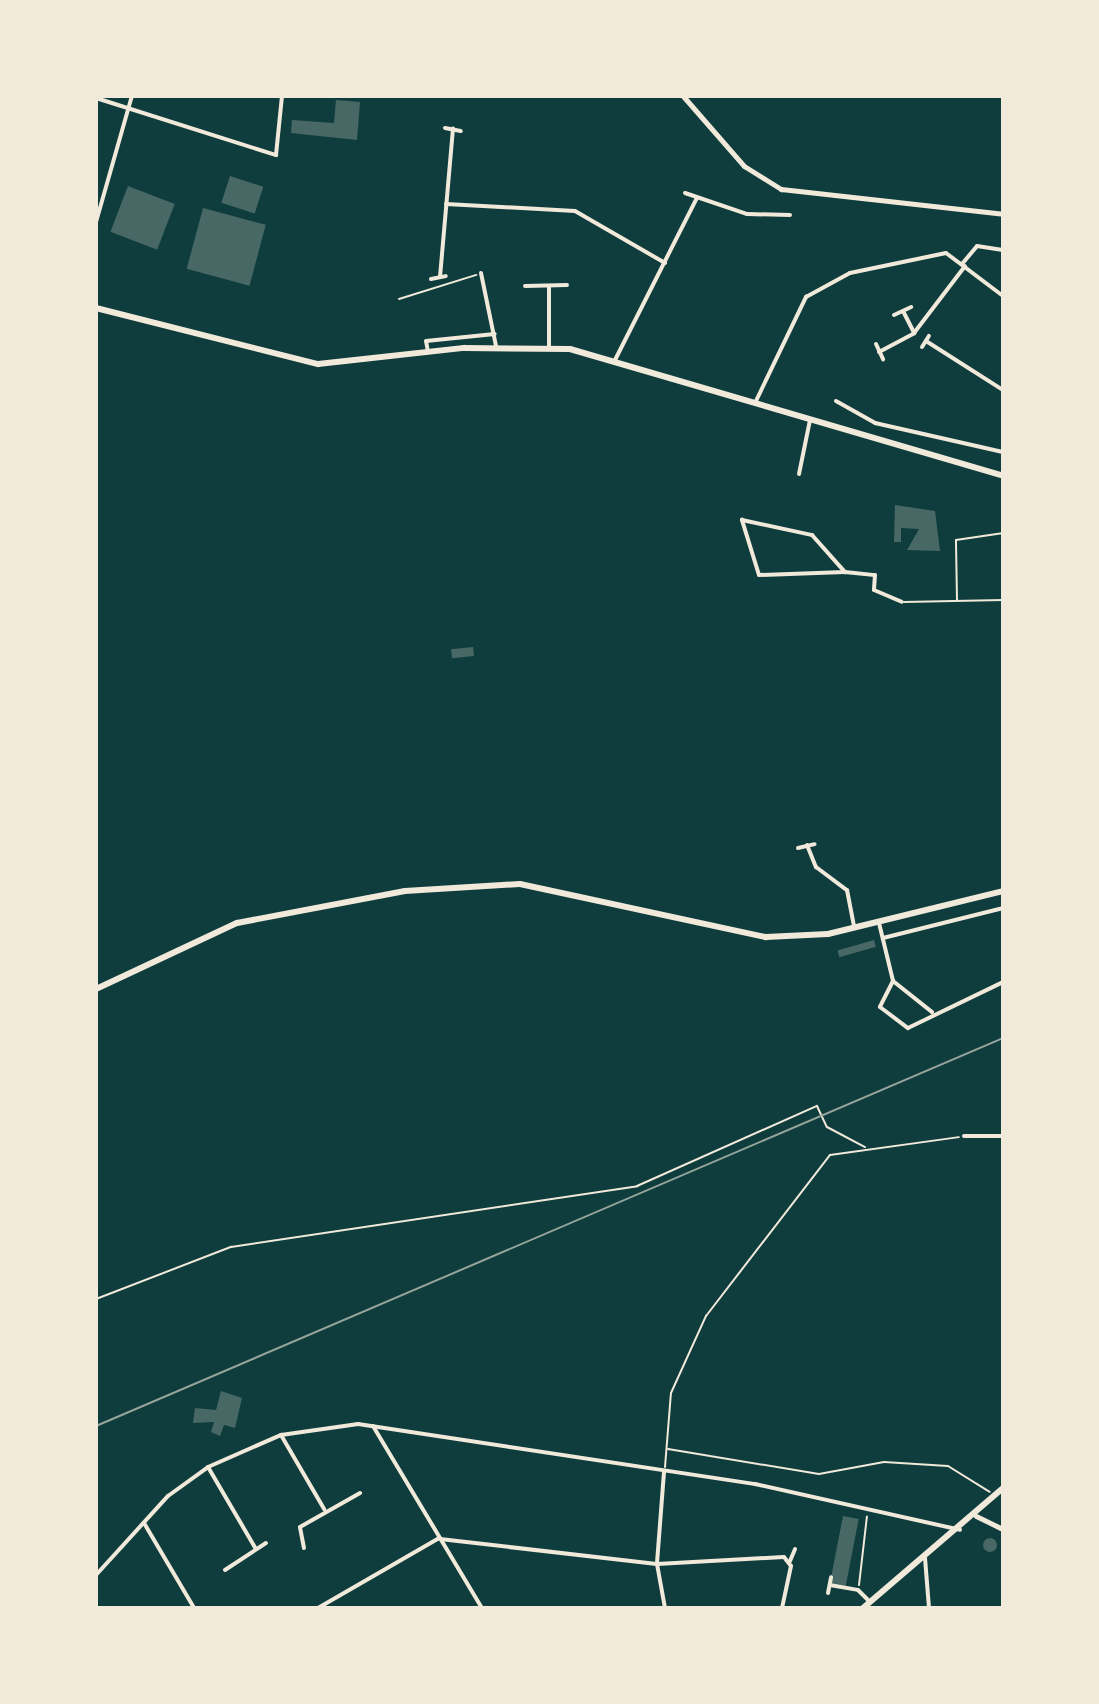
<!DOCTYPE html>
<html>
<head>
<meta charset="utf-8">
<style>
	body { margin:0 }
	#map { position:relative; width:1099px; height:1704px; overflow:hidden; background:#0f3d3e; font-family:"Noto Sans",sans-serif }
	div>[style] { position:absolute }
	[style*='--x'] { left:calc(var(--x)*1px); top:calc(var(--y)*1px); width:calc(var(--w)*1px); rotate:calc(var(--a)*1deg) }
	.building>* { inset:0; background:#486865; transform-origin:0 0 }
	.round { border-radius:50% }
	.path>* { height:2px; margin:-1px; padding:0 1px; transform-origin:1px; border-radius:1px; background:#f1e9da }
	.service>* { height:2px; margin:-1px; padding:0 1px; transform-origin:1px; border-radius:1px; background:#f1e9da }
	.minor>* { height:4px; margin:-2px; padding:0 2px; transform-origin:2px; border-radius:2px; background:#f1e9da }
	.tertiary>* { height:5px; margin:-2.5px; padding:0 2.5px; transform-origin:2.5px; border-radius:2.5px; background:#f1e9da }
	.secondary>* { height:6px; margin:-3px; padding:0 3px; transform-origin:3px; border-radius:3px; background:#f1e9da }
	.primary>* { height:6px; margin:-3px; padding:0 3px; transform-origin:3px; border-radius:3px; background:#f1e9da }
	.rail>* { height:2px; margin:-1px; padding:0 1px; transform-origin:1px; border-radius:1px; background:#97a49c }
	span { translate:-50% -50%; white-space:nowrap; text-align:center; line-height:1.15; -webkit-text-stroke:8px #f1e9da; paint-order:stroke }
	.frame { position:absolute; inset:0; border:98px solid #f1e9da; pointer-events:none }
</style>
</head>
<body>
<div id="map">
	<div class="building">
		<i style="clip-path:polygon(336px 100px,360px 102px,357px 140px,291px 133px,292px 120px,334px 123px)"></i>
		<i style="left:230px;top:176px;width:35px;height:28px;rotate:18deg"></i>
		<i style="left:128px;top:186px;width:50px;height:49px;rotate:21deg"></i>
		<i style="left:203px;top:208px;width:65px;height:63px;rotate:15deg"></i>
		<i style="clip-path:polygon(895px 505px,935px 511px,940px 551px,907px 550px,919px 529px,901px 528px,901px 542px,894px 542px)"></i>
		<i style="left:473px;top:647px;width:9px;height:22px;rotate:84deg"></i>
		<i style="left:874px;top:940px;width:7px;height:38px;rotate:74deg"></i>
		<i style="clip-path:polygon(221px 1391px,242px 1398px,235px 1428px,224px 1425px,220px 1436px,211px 1432px,214px 1422px,193px 1423px,195px 1408px,216px 1410px)"></i>
		<i style="left:843px;top:1516px;width:16px;height:68px;rotate:11deg"></i>
		<i class="round" style="left:983px;top:1538px;width:14px;height:14px"></i>
	</div>
	<div class="path">
		<i style="--x:399;--y:299;--w:81;--a:-17.3"></i>
		<i style="--x:96;--y:1299;--w:145;--a:-21.1"></i>
		<i style="--x:231;--y:1247;--w:411;--a:-8.5"></i>
		<i style="--x:637;--y:1186;--w:197;--a:-24"></i>
		<i style="--x:817;--y:1106;--w:23;--a:65"></i>
		<i style="--x:827;--y:1127;--w:43;--a:27.8"></i>
		<i style="--x:668;--y:1449;--w:153;--a:9.4"></i>
		<i style="--x:819;--y:1474;--w:66;--a:-10.5"></i>
		<i style="--x:884;--y:1462;--w:64;--a:3.6"></i>
		<i style="--x:948;--y:1466;--w:49;--a:31.8"></i>
		<i style="--x:665;--y:1467;--w:74;--a:-85.4"></i>
		<i style="--x:671;--y:1393;--w:85;--a:-65.6"></i>
		<i style="--x:706;--y:1316;--w:203;--a:-52.4"></i>
		<i style="--x:830;--y:1155;--w:130;--a:-7.9"></i>
		<i style="--x:859;--y:1585;--w:69;--a:-83.4"></i>
	</div>
	<div class="service">
		<i style="--x:957;--y:600;--w:60;--a:-91"></i>
		<i style="--x:956;--y:540;--w:48;--a:-8.5"></i>
		<i style="--x:904;--y:602;--w:99;--a:-1.2"></i>
	</div>
	<div class="minor">
		<i style="--x:96;--y:98;--w:189;--a:17.6"></i>
		<i style="--x:276;--y:155;--w:59;--a:-84.2"></i>
		<i style="--x:445;--y:128;--w:16;--a:11"></i>
		<i style="--x:685;--y:193;--w:65;--a:18.7"></i>
		<i style="--x:747;--y:214;--w:43;--a:1.3"></i>
		<i style="--x:446;--y:204;--w:129;--a:3.1"></i>
		<i style="--x:575;--y:211;--w:104;--a:30"></i>
		<i style="--x:96;--y:222;--w:131;--a:-74.1"></i>
		<i style="--x:962;--y:264;--w:23;--a:-50"></i>
		<i style="--x:977;--y:246;--w:26;--a:9"></i>
		<i style="--x:481;--y:273;--w:75;--a:78.4"></i>
		<i style="--x:440;--y:277;--w:149;--a:-85"></i>
		<i style="--x:431;--y:279;--w:15;--a:-11"></i>
		<i style="--x:525;--y:286;--w:42;--a:-1.4"></i>
		<i style="--x:549;--y:286;--w:61;--a:90"></i>
		<i style="--x:903;--y:311;--w:25;--a:63"></i>
		<i style="--x:894;--y:315;--w:19;--a:-25"></i>
		<i style="--x:926;--y:341;--w:91;--a:32.5"></i>
		<i style="--x:876;--y:344;--w:17;--a:65"></i>
		<i style="--x:922;--y:347;--w:13;--a:-58"></i>
		<i style="--x:428;--y:352;--w:11;--a:-100"></i>
		<i style="--x:426;--y:341;--w:69;--a:-5.8"></i>
		<i style="--x:879;--y:352;--w:40;--a:-28"></i>
		<i style="--x:914;--y:333;--w:84;--a:-52.7"></i>
		<i style="--x:615;--y:360;--w:182;--a:-63.2"></i>
		<i style="--x:836;--y:401;--w:45;--a:29.4"></i>
		<i style="--x:875;--y:423;--w:131;--a:12.8"></i>
		<i style="--x:755;--y:403;--w:118;--a:-64.3"></i>
		<i style="--x:806;--y:297;--w:50;--a:-28.6"></i>
		<i style="--x:850;--y:273;--w:98;--a:-11.8"></i>
		<i style="--x:946;--y:253;--w:71;--a:37"></i>
		<i style="--x:799;--y:474;--w:55;--a:-78.5"></i>
		<i style="--x:845;--y:572;--w:86;--a:178"></i>
		<i style="--x:759;--y:575;--w:58;--a:-107.2"></i>
		<i style="--x:742;--y:520;--w:72;--a:12.1"></i>
		<i style="--x:812;--y:535;--w:50;--a:48.3"></i>
		<i style="--x:845;--y:572;--w:30;--a:6"></i>
		<i style="--x:875;--y:575;--w:15;--a:94"></i>
		<i style="--x:874;--y:590;--w:30;--a:23"></i>
		<i style="--x:807;--y:845;--w:24;--a:68"></i>
		<i style="--x:816;--y:867;--w:39;--a:37"></i>
		<i style="--x:847;--y:890;--w:38;--a:79"></i>
		<i style="--x:798;--y:848;--w:17;--a:-13"></i>
		<i style="--x:879;--y:923;--w:60;--a:76.4"></i>
		<i style="--x:893;--y:981;--w:50;--a:38.5"></i>
		<i style="--x:883;--y:938;--w:124;--a:-14"></i>
		<i style="--x:893;--y:981;--w:29;--a:117"></i>
		<i style="--x:880;--y:1007;--w:35;--a:37"></i>
		<i style="--x:908;--y:1028;--w:106;--a:-25.8"></i>
		<i style="--x:964;--y:1136;--w:39;--a:0"></i>
		<i style="--x:373;--y:1426;--w:212;--a:59.1"></i>
		<i style="--x:281;--y:1435;--w:86;--a:59.8"></i>
		<i style="--x:208;--y:1467;--w:95;--a:59.7"></i>
		<i style="--x:664;--y:1472;--w:92;--a:94.4"></i>
		<i style="--x:657;--y:1564;--w:45;--a:79.7"></i>
		<i style="--x:144;--y:1523;--w:99;--a:59.5"></i>
		<i style="--x:440;--y:1539;--w:218;--a:6.6"></i>
		<i style="--x:657;--y:1564;--w:127;--a:-3.2"></i>
		<i style="--x:784;--y:1557;--w:11;--a:52"></i>
		<i style="--x:791;--y:1566;--w:43;--a:102.1"></i>
		<i style="--x:304;--y:1548;--w:21;--a:-101"></i>
		<i style="--x:300;--y:1527;--w:69;--a:-29.5"></i>
		<i style="--x:925;--y:1558;--w:50;--a:85.4"></i>
		<i style="--x:790;--y:1561;--w:13;--a:-67"></i>
		<i style="--x:225;--y:1570;--w:49;--a:-33.4"></i>
		<i style="--x:96;--y:1575;--w:107;--a:-47.7"></i>
		<i style="--x:168;--y:1496;--w:49;--a:-35.9"></i>
		<i style="--x:208;--y:1467;--w:80;--a:-23.7"></i>
		<i style="--x:281;--y:1435;--w:78;--a:-8.1"></i>
		<i style="--x:358;--y:1424;--w:402;--a:8.6"></i>
		<i style="--x:755;--y:1484;--w:210;--a:12.6"></i>
		<i style="--x:830;--y:1585;--w:28;--a:10"></i>
		<i style="--x:858;--y:1590;--w:17;--a:45"></i>
		<i style="--x:828;--y:1593;--w:16;--a:-79"></i>
		<i style="--x:318;--y:1608;--w:140;--a:-30"></i>
	</div>
	<div class="tertiary">
		<i style="--x:683;--y:96;--w:93;--a:48.9"></i>
		<i style="--x:744;--y:166;--w:44;--a:31.9"></i>
		<i style="--x:781;--y:189;--w:223;--a:6.4"></i>
		<i style="--x:976;--y:1516;--w:30;--a:26"></i>
	</div>
	<div class="secondary">
		<i style="--x:863;--y:1608;--w:184;--a:-40.6"></i>
	</div>
	<div class="primary">
		<i style="--x:96;--y:308;--w:229;--a:14.2"></i>
		<i style="--x:318;--y:364;--w:147;--a:-6.3"></i>
		<i style="--x:464;--y:348;--w:106;--a:0.5"></i>
		<i style="--x:570;--y:349;--w:451;--a:16.3"></i>
		<i style="--x:96;--y:989;--w:156;--a:-25.1"></i>
		<i style="--x:237;--y:923;--w:171;--a:-10.8"></i>
		<i style="--x:405;--y:891;--w:115;--a:-3.5"></i>
		<i style="--x:520;--y:884;--w:252;--a:12.2"></i>
		<i style="--x:766;--y:937;--w:62;--a:-2.8"></i>
		<i style="--x:828;--y:934;--w:180;--a:-13.8"></i>
	</div>
	<div class="rail">
		<i style="--x:96;--y:1426;--w:987;--a:-23.16"></i>
	</div>
	<div class="frame"></div>
</div>
</body>
</html>
